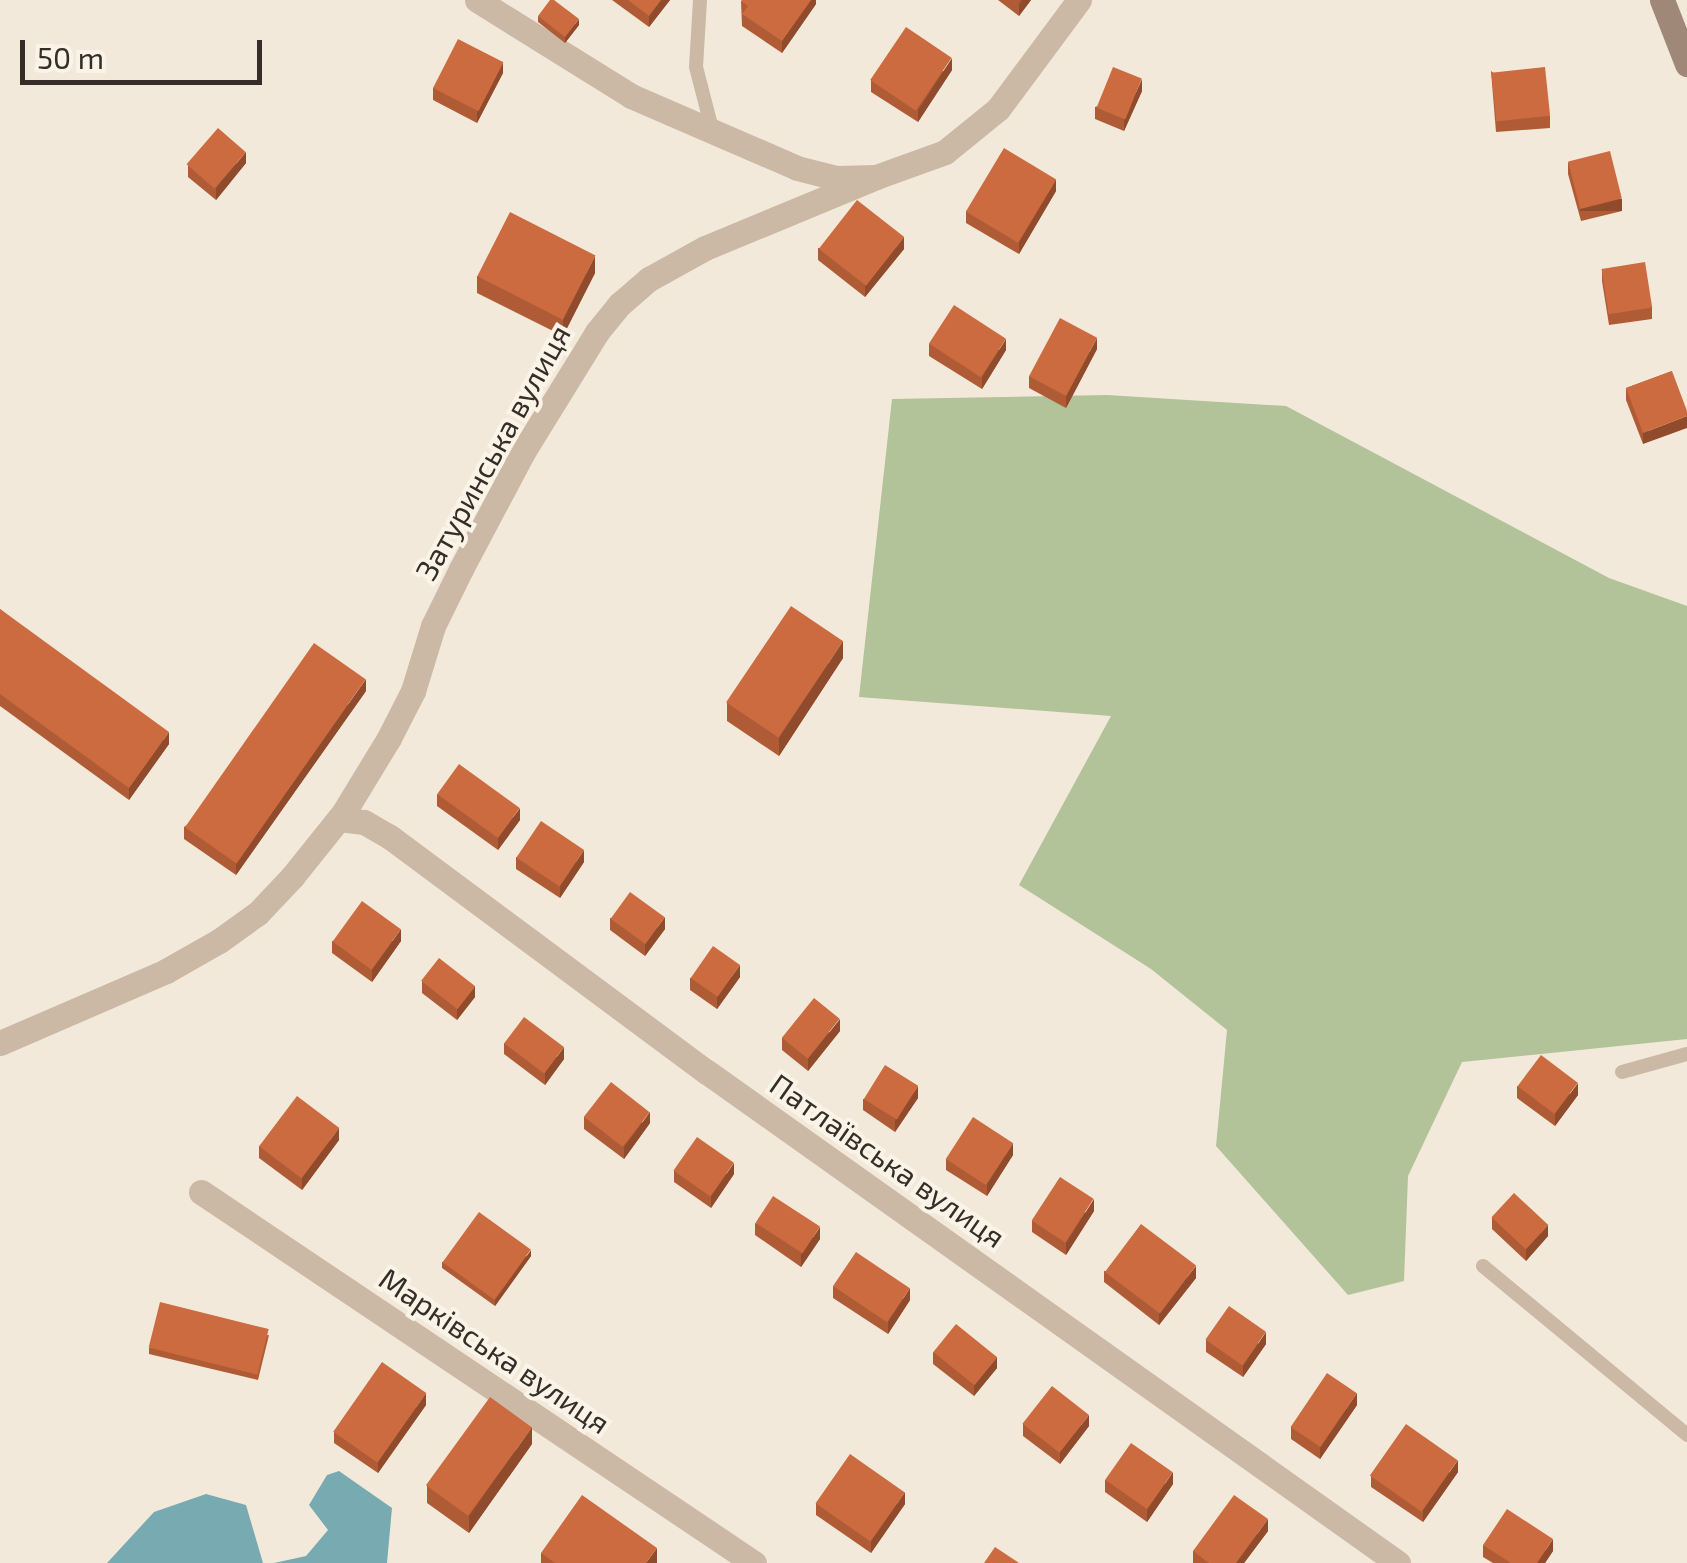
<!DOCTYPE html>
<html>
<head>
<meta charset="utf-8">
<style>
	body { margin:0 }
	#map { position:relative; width:1687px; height:1563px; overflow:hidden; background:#f3e9da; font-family:"Exo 2",sans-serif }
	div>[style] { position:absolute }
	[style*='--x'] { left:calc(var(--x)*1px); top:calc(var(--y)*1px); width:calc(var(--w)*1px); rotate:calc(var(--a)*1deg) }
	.green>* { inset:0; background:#b2c299 }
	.water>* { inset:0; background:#78abb1 }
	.lane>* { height:14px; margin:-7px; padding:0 7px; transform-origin:7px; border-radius:7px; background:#cbb9a5 }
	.street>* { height:25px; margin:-12.5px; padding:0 12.5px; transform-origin:12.5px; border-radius:12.5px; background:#cbb9a5 }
	.secondary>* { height:25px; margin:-12.5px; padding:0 12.5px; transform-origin:12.5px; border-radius:12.5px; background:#9f8877 }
	.wall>* { inset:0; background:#af5c36 }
	.shaded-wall>* { inset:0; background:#8f4b2c; transform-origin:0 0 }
	.building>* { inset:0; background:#cc6b3f; transform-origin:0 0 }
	span { translate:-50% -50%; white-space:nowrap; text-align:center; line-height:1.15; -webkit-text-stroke:8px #faf3e7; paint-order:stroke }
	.street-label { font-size:30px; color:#372d27 }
	.scale { position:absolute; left:20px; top:40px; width:242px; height:45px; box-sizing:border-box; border:5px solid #372d27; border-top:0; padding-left:12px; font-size:30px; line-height:35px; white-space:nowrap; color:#372d27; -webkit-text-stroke:8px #faf3e7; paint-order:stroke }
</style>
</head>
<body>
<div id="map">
	<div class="green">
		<i style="clip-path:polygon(1107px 395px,1286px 406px,1609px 578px,1687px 606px,1687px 1039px,1462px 1062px,1408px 1176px,1404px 1281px,1348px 1295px,1216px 1146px,1227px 1030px,1151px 969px,1019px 885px,1111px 716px,859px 697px,892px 399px)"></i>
	</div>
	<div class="water">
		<i style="clip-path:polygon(339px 1471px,392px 1508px,387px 1563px,274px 1563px,306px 1556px,328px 1530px,309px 1505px,327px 1475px)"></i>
		<i style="clip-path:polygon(206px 1494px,246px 1505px,263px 1563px,107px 1563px,154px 1512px)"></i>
	</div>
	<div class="lane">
		<i style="--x:700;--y:0;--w:67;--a:93.4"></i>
		<i style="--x:696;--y:67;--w:64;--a:75.5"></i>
		<i style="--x:1622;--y:1072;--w:67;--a:-15.5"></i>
		<i style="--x:1483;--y:1266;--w:265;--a:39.6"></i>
	</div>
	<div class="street">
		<i style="--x:477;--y:0;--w:181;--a:31.9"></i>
		<i style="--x:631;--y:96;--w:181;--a:23.4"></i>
		<i style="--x:797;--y:168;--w:40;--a:14.4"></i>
		<i style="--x:836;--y:178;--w:40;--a:-1.4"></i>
		<i style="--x:876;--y:177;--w:73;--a:-19.9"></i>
		<i style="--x:945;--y:152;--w:68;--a:-39.1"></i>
		<i style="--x:998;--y:109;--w:136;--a:-53.4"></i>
		<i style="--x:339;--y:819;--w:25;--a:7"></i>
		<i style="--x:364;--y:822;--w:30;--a:30"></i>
		<i style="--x:390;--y:837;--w:395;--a:36.6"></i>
		<i style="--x:707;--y:1072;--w:848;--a:35.4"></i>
		<i style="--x:0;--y:1043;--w:181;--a:-23.4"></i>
		<i style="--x:166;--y:971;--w:61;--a:-29.5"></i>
		<i style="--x:219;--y:941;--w:48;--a:-35.7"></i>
		<i style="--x:258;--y:913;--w:50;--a:-46.6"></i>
		<i style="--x:292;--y:877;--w:83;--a:-51.3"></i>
		<i style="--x:344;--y:812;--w:87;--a:-58.7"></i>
		<i style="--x:389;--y:738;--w:53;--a:-62.9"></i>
		<i style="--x:413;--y:691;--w:68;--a:-72.9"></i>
		<i style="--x:433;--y:626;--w:64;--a:-63.8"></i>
		<i style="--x:461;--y:569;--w:132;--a:-62.1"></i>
		<i style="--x:523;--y:452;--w:141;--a:-58.3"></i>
		<i style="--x:597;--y:332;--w:36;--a:-51"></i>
		<i style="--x:620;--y:304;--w:38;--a:-41"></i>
		<i style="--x:649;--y:279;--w:64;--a:-29"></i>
		<i style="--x:705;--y:248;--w:185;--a:-22.5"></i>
		<i style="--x:201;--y:1192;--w:666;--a:33.86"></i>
	</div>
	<div class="secondary">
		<i style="--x:1662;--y:0;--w:69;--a:68.7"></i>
	</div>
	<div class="wall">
		<i style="clip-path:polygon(612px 0,670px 0,649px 27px)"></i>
		<i style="clip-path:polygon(816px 0,816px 4px,782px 53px,742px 26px,741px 1px)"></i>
		<i style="clip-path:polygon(998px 0,1031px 0,1019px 16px)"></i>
		<i style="clip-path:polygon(538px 16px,579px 25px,565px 43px,538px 22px)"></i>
		<i style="clip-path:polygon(952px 70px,918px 122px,871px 92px,871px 80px)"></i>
		<i style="clip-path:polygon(1491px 71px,1550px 116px,1550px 128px,1496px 132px)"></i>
		<i style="clip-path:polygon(503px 73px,477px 123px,433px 100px,433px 88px)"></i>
		<i style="clip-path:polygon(1142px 91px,1124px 131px,1095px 119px,1095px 107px)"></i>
		<i style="clip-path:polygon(1568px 162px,1622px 211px,1581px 221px,1568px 174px)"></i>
		<i style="clip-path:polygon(246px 163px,216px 200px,188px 177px,188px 165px)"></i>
		<i style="clip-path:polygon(1056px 191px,1019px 254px,966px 223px,966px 211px)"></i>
		<i style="clip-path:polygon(818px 248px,904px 249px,865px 297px,818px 260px)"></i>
		<i style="clip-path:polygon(1602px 269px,1652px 307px,1652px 319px,1609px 325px,1602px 281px)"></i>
		<i style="clip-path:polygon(595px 273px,563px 336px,477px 293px,477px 276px)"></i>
		<i style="clip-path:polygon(929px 344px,1006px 350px,982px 389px,929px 356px)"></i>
		<i style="clip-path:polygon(1097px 349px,1066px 408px,1029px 388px,1029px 376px)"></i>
		<i style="clip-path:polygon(1672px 371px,1643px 444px,1626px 400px,1626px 388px)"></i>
		<i style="clip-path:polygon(0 609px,169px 744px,129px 800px,0 706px)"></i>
		<i style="clip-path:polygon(843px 658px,779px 756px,727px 721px,727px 703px)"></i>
		<i style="clip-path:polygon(366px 691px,236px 875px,184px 839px,184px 827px)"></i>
		<i style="clip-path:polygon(437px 794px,520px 820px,498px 850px,437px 806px)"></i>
		<i style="clip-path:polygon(516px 857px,584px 862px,560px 898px,516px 869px)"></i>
		<i style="clip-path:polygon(610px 918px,665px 929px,645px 956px,610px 930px)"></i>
		<i style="clip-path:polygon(332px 941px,401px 941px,372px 982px,332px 953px)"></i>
		<i style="clip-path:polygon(740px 977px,717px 1009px,690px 990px,690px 978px)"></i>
		<i style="clip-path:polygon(422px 981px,475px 997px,457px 1020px,422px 993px)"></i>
		<i style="clip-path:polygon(840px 1031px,808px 1071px,782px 1050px,782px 1038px)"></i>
		<i style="clip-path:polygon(504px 1043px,564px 1059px,545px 1085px,504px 1054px)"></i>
		<i style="clip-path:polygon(1517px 1086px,1578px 1095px,1555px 1126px,1517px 1098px)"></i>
		<i style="clip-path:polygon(918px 1098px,895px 1132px,863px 1110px,863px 1099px)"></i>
		<i style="clip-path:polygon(584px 1117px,650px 1123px,624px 1159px,584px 1129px)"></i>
		<i style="clip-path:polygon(339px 1140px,302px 1190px,259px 1158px,259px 1146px)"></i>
		<i style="clip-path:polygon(1013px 1155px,987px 1196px,946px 1170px,946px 1159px)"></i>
		<i style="clip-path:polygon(674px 1171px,734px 1174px,711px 1208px,674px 1182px)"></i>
		<i style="clip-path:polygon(1094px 1211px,1066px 1255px,1032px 1232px,1032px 1221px)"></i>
		<i style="clip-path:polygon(1492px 1217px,1548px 1236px,1526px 1261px,1492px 1229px)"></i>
		<i style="clip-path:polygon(755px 1223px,820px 1239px,801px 1267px,755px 1235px)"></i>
		<i style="clip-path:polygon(531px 1256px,495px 1306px,442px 1268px,442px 1262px)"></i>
		<i style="clip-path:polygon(1104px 1271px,1196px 1278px,1159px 1325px,1104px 1282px)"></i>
		<i style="clip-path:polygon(833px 1286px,910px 1300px,888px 1334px,833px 1298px)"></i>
		<i style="clip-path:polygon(269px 1335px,258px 1380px,149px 1354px,149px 1348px)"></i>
		<i style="clip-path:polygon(1206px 1340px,1266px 1344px,1243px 1377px,1206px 1352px)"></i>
		<i style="clip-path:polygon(933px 1352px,997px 1368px,974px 1396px,933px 1364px)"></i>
		<i style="clip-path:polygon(426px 1405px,378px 1473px,334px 1443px,334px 1432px)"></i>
		<i style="clip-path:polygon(1357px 1405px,1320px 1459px,1291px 1439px,1291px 1427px)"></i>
		<i style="clip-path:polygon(1023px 1424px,1089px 1426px,1060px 1464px,1023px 1436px)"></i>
		<i style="clip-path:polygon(532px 1444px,469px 1533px,427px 1503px,427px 1486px)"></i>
		<i style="clip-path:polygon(1458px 1472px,1423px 1522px,1371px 1487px,1371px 1476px)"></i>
		<i style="clip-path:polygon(1105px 1480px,1173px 1484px,1147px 1522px,1105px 1492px)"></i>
		<i style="clip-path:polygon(816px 1503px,905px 1504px,871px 1553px,816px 1515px)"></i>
		<i style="clip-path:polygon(1268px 1531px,1244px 1563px,1193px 1563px,1193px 1551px)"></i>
		<i style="clip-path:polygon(1483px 1545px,1553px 1551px,1545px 1563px,1493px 1563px,1483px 1557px)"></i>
		<i style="clip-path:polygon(541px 1553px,657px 1563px,541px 1563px)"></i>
	</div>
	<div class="shaded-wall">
		<i style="clip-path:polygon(661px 0,670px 0,649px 27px,649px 16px)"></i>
		<i style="clip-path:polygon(811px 0,816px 0,816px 4px,782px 53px,782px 41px)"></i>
		<i style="clip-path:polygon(1022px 0,1031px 0,1019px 16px,1019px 4px)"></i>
		<i style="clip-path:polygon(579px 19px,579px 25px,565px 43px,565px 37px)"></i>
		<i style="clip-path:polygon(952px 58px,952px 70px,918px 122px,918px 110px)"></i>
		<i style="clip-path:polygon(503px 62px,503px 73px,477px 123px,477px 111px)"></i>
		<i style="clip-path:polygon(1142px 79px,1142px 91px,1124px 131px,1124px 119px)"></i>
		<i style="clip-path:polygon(246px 152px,246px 163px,216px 200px,216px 188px)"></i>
		<i style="clip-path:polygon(1056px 179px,1056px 191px,1019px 254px,1019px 242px)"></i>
		<i style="left:1622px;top:199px;width:12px;height:42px;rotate:90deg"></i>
		<i style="clip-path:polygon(904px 237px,904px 249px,865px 297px,865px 286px)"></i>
		<i style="clip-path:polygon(595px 256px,595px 273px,563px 336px,563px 319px)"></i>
		<i style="clip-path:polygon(1097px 338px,1097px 349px,1066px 408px,1066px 396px)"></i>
		<i style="clip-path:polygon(1006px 339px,1006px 350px,982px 389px,982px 377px)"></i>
		<i style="clip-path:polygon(1687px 416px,1687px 428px,1643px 444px,1643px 433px)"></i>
		<i style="clip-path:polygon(843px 641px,843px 658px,779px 756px,779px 738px)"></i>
		<i style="clip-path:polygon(366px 679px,366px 691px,236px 875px,236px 864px)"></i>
		<i style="clip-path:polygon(169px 732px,169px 744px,129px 800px,129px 788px)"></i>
		<i style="clip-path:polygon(520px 808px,520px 820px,498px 850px,498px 838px)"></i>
		<i style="clip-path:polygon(584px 850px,584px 862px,560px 898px,560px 886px)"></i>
		<i style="clip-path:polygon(665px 917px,665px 929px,645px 956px,645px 944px)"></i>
		<i style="clip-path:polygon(401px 929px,401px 941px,372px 982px,372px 970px)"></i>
		<i style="clip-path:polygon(740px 965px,740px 977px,717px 1009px,717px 997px)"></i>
		<i style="clip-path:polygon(475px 986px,475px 997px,457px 1020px,457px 1009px)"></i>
		<i style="clip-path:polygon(840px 1019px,840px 1031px,808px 1071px,808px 1059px)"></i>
		<i style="clip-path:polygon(564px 1047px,564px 1059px,545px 1085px,545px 1073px)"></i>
		<i style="clip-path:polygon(1578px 1083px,1578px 1095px,1555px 1126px,1555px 1114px)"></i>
		<i style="clip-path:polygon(918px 1086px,918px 1098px,895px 1132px,895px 1120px)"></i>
		<i style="clip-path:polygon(650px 1112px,650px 1123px,624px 1159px,624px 1147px)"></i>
		<i style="clip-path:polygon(339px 1128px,339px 1140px,302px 1190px,302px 1178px)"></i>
		<i style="clip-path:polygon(1013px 1143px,1013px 1155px,987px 1196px,987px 1184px)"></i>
		<i style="clip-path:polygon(734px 1163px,734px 1174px,711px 1208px,711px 1196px)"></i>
		<i style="clip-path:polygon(1094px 1199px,1094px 1211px,1066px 1255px,1066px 1243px)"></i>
		<i style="clip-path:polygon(1548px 1225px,1548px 1236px,1526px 1261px,1526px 1249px)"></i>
		<i style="clip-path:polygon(820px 1227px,820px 1239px,801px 1267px,801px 1255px)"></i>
		<i style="clip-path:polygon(531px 1250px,531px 1256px,495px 1306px,495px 1300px)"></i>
		<i style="clip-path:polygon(1196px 1266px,1196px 1278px,1159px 1325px,1159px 1313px)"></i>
		<i style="clip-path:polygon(910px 1288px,910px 1300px,888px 1334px,888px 1322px)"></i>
		<i style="clip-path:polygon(1266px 1332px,1266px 1344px,1243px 1377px,1243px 1366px)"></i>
		<i style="clip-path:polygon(997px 1357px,997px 1368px,974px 1396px,974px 1385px)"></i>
		<i style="clip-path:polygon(426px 1393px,426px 1405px,378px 1473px,378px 1462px)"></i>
		<i style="clip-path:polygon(1357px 1393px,1357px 1405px,1320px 1459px,1320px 1447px)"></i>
		<i style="clip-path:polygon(1089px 1415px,1089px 1426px,1060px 1464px,1060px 1452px)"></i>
		<i style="clip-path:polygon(532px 1427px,532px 1444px,469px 1533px,469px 1516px)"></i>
		<i style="clip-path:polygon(1458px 1460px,1458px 1472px,1423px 1522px,1423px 1510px)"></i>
		<i style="clip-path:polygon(1173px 1472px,1173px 1484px,1147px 1522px,1147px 1510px)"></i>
		<i style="clip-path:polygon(905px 1492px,905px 1504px,871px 1553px,871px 1541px)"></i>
		<i style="clip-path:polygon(1268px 1519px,1268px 1531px,1244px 1563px,1236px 1563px)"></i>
		<i style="clip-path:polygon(1553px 1539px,1553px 1551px,1545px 1563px,1537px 1563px)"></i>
		<i style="clip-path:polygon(657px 1548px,657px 1563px,646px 1563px)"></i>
	</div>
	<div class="building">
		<i style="clip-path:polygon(550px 0,554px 0,579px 19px,565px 37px,538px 16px)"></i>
		<i style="clip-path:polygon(628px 0,661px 0,649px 16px)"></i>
		<i style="clip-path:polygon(742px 0,811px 0,782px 41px,742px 14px,748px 6px,741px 1px)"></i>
		<i style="left:906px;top:27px;width:55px;height:64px;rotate:34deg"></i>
		<i style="left:458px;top:39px;width:51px;height:55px;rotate:27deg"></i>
		<i style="left:1113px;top:67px;width:31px;height:44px;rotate:22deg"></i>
		<i style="left:1545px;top:67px;width:49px;height:54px;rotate:84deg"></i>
		<i style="left:218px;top:128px;width:37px;height:48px;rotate:41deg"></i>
		<i style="left:1004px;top:148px;width:61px;height:74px;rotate:31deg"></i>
		<i style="left:1610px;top:151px;width:49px;height:43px;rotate:76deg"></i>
		<i style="left:857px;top:200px;width:60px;height:62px;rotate:38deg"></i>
		<i style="left:510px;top:212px;width:96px;height:72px;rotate:27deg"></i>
		<i style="left:1645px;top:262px;width:46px;height:44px;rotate:81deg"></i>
		<i style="left:954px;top:305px;width:62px;height:46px;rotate:33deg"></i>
		<i style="left:1060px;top:318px;width:42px;height:66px;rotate:28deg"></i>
		<i style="clip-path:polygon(1672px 371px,1687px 411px,1687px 416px,1643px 433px,1626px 388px)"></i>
		<i style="left:791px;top:606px;width:63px;height:116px;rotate:34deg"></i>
		<i style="clip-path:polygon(0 609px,169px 732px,129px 788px,0 694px)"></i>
		<i style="left:314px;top:643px;width:63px;height:225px;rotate:35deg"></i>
		<i style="left:459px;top:764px;width:75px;height:37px;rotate:36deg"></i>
		<i style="left:541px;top:821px;width:52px;height:44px;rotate:34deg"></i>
		<i style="left:630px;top:892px;width:43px;height:33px;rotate:36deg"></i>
		<i style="left:362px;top:901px;width:48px;height:50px;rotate:36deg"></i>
		<i style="left:713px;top:946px;width:33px;height:39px;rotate:35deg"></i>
		<i style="left:439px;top:958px;width:46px;height:29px;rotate:38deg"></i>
		<i style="left:814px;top:998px;width:33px;height:51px;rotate:39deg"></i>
		<i style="left:524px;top:1017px;width:50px;height:33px;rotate:37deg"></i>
		<i style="left:1541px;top:1055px;width:46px;height:39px;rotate:37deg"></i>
		<i style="left:885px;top:1065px;width:39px;height:40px;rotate:32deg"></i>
		<i style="left:611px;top:1082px;width:49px;height:44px;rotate:38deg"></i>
		<i style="left:297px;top:1096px;width:53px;height:63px;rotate:37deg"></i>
		<i style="left:973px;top:1117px;width:48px;height:50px;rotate:33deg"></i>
		<i style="left:697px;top:1137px;width:45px;height:41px;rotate:35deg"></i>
		<i style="left:1060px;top:1177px;width:40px;height:52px;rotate:33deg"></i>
		<i style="left:1514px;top:1193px;width:47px;height:33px;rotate:43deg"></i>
		<i style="left:773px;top:1196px;width:56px;height:32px;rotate:33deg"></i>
		<i style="left:479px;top:1212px;width:64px;height:62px;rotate:36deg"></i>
		<i style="left:1141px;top:1224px;width:69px;height:60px;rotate:37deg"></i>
		<i style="left:856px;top:1252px;width:65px;height:41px;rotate:34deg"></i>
		<i style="left:160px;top:1302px;width:112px;height:47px;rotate:14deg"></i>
		<i style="left:1229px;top:1306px;width:45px;height:41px;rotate:35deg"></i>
		<i style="left:956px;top:1324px;width:53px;height:36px;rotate:39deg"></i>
		<i style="left:382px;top:1362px;width:54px;height:85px;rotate:35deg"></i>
		<i style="left:1327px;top:1373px;width:36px;height:65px;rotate:34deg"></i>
		<i style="left:1052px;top:1386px;width:47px;height:48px;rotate:38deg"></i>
		<i style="left:490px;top:1397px;width:52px;height:109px;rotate:36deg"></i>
		<i style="left:1406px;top:1424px;width:63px;height:63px;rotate:35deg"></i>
		<i style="left:1131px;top:1443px;width:51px;height:45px;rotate:35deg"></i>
		<i style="left:850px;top:1454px;width:67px;height:60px;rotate:35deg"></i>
		<i style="clip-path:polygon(582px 1495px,657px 1548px,646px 1563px,555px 1563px,541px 1553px)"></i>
		<i style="clip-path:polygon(1234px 1495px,1268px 1519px,1236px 1563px,1209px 1563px,1193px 1551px)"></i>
		<i style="clip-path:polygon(1507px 1509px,1553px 1539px,1537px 1563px,1511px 1563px,1483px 1545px)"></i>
		<i style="clip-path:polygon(995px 1547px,1019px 1563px,984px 1563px)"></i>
	</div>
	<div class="street-label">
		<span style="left:492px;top:452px;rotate:-61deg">Затуринська вулиця</span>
		<span style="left:888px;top:1160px;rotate:35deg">Патлаївська вулиця</span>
		<span style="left:495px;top:1350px;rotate:34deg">Марківська вулиця</span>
	</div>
	<div class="scale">50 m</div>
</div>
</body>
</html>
